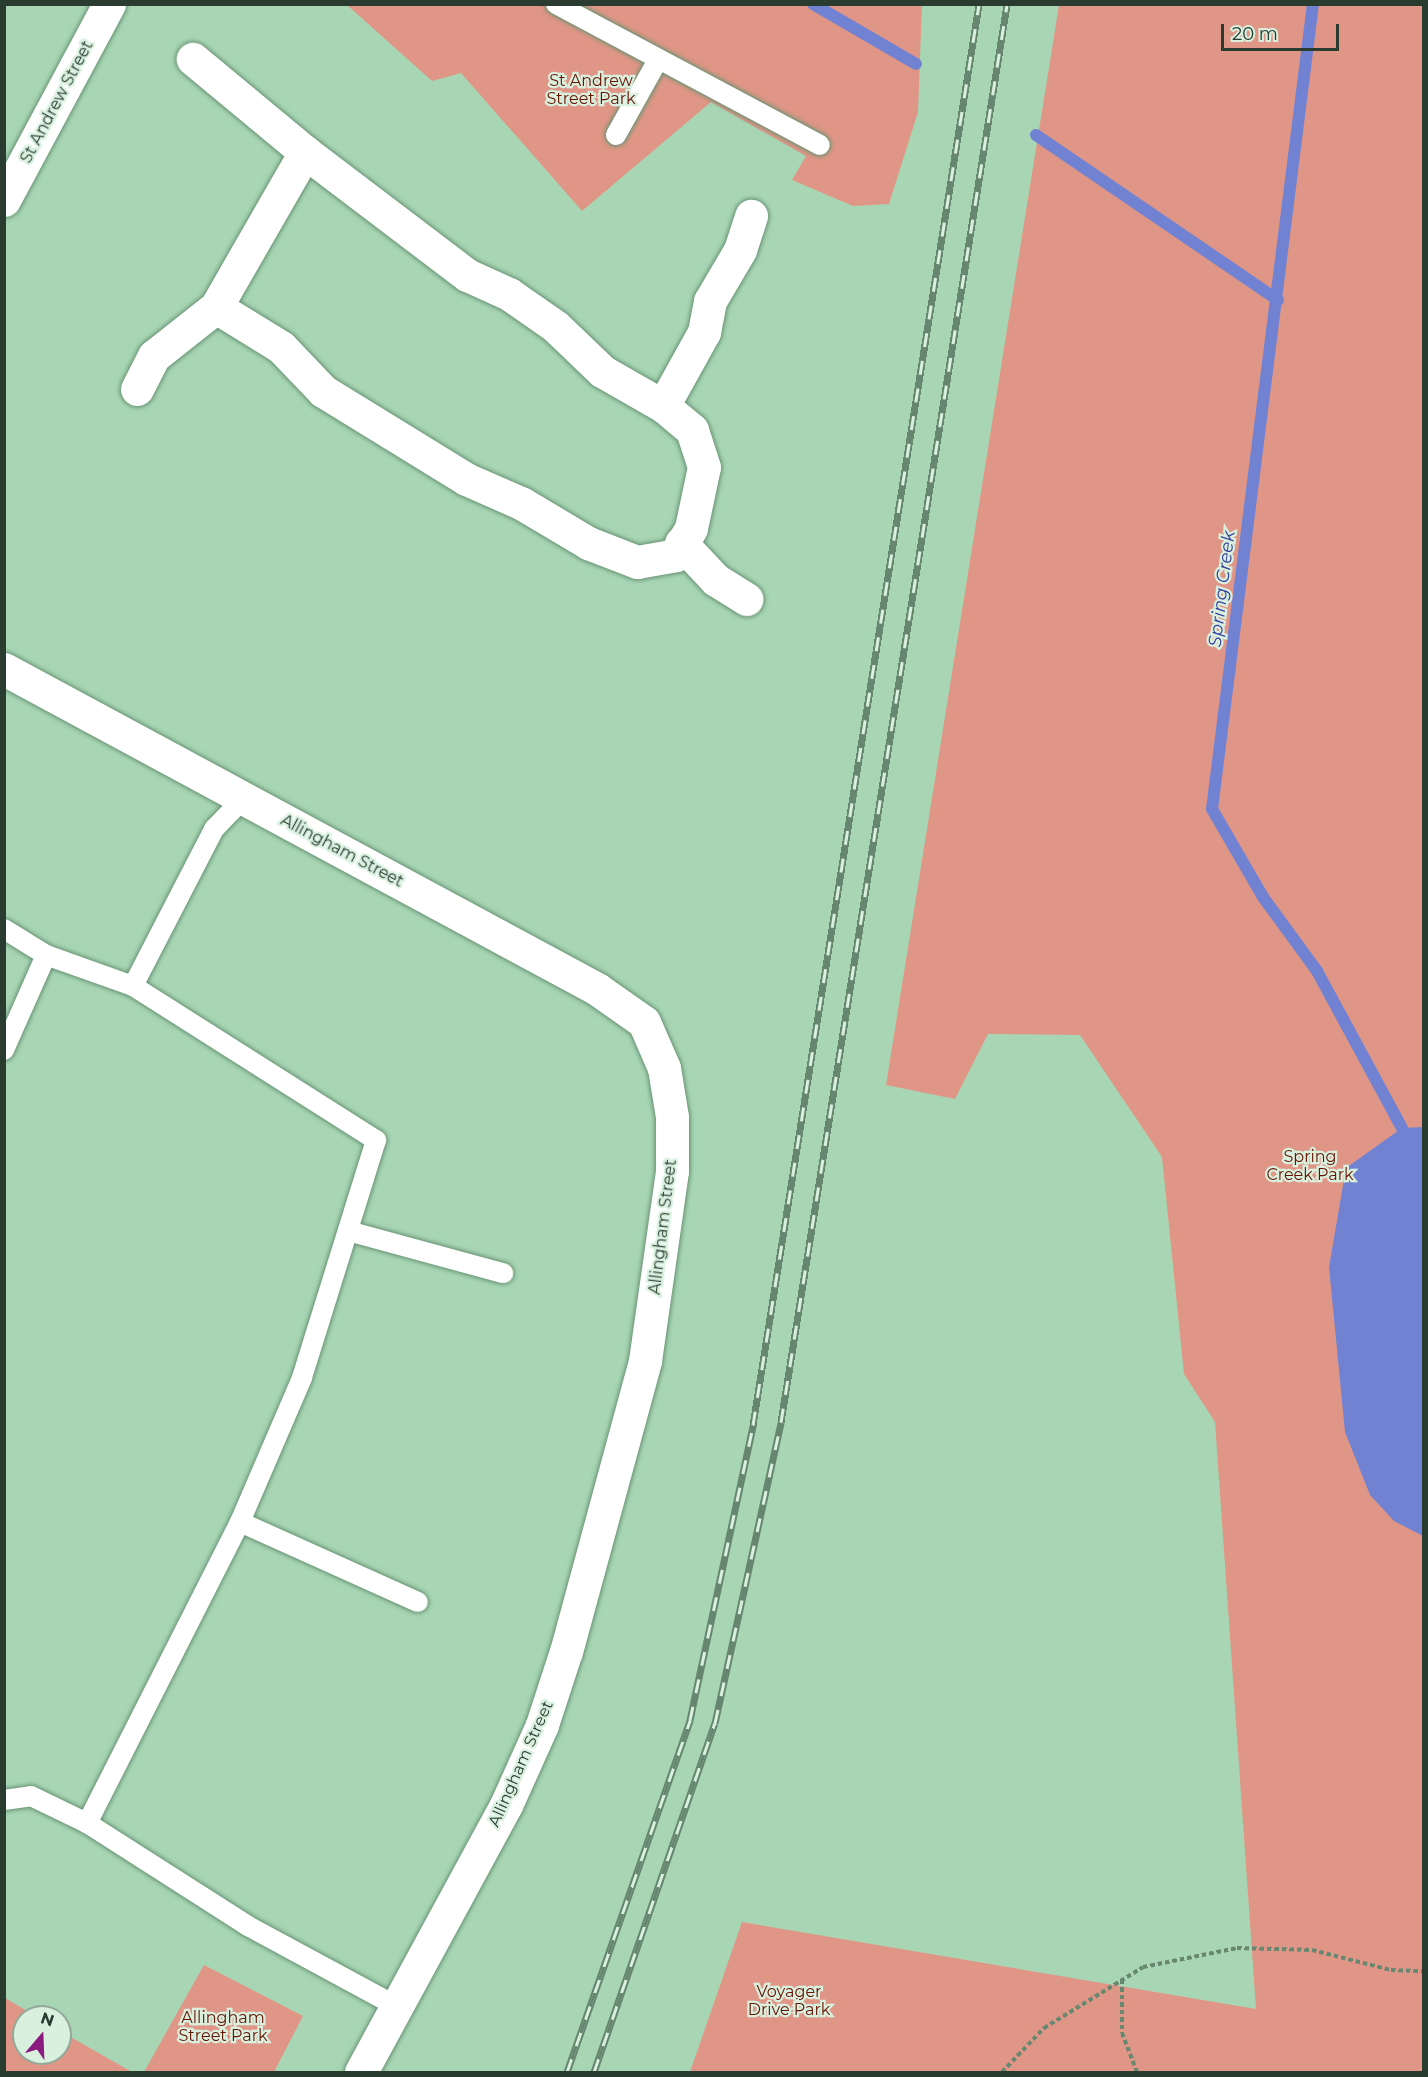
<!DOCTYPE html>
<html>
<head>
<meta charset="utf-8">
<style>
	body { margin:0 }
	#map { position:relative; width:1428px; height:2077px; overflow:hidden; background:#a8d6b5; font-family:Montserrat,sans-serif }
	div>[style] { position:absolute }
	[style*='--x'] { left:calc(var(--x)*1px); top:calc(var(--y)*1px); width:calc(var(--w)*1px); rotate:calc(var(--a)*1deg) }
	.green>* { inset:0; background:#e09686 }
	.water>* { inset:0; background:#7182d2 }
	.stream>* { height:12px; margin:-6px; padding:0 6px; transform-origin:6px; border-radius:6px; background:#7182d2 }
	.path>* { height:4px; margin-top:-2px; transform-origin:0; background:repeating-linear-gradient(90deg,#688770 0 4.5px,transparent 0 7.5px) }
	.roads { filter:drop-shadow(0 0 2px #689374) drop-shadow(0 0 2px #689374) }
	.service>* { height:20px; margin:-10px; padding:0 10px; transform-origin:10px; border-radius:10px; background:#fff }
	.minor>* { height:33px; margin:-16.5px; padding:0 16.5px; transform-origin:16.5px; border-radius:16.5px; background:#fff }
	.rail>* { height:7px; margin-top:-3.5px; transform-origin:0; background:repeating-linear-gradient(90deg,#d9f0df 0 14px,#66866f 0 28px); box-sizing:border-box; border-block:2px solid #66866f }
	span { translate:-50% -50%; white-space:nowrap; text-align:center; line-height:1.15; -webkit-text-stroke:4.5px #d9f0df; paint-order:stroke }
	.park-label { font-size:16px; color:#681201 }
	.street-label { font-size:16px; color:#2a3c2f }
	.water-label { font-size:18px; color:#343e9c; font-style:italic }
	.frame { position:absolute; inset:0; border:6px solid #2a3c2f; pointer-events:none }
	.north { position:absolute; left:12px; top:2005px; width:60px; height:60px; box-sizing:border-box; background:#d9f0df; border:2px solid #93a899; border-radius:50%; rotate:19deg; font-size:16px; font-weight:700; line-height:24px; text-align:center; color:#2a3c2f }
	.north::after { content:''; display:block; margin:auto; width:21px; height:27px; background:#8b1b7f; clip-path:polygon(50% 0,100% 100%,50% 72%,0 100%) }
	.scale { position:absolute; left:1221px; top:24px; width:118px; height:27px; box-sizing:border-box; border:3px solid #2a3c2f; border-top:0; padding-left:8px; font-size:18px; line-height:21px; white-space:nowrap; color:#2a3c2f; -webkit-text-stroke:4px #d9f0df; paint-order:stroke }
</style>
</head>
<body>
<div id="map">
	<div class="green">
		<i style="clip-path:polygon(347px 5px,922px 5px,918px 112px,889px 204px,853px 206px,792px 180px,806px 156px,711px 102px,582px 211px,461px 73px,432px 81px)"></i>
		<i style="clip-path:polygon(1059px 5px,1423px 5px,1423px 2072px,690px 2072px,742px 1922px,1256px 2009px,1215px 1422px,1184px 1374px,1162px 1157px,1080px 1035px,988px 1034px,955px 1099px,886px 1085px)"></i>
		<i style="clip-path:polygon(204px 1965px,303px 2016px,274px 2072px,144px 2072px)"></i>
		<i style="clip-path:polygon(5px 1998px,37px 2017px,24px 2017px,24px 2053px,60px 2053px,60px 2031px,132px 2072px,5px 2072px)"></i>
	</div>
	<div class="water">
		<i style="clip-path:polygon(1423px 1127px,1424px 1127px,1423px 1536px,1394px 1521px,1370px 1495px,1345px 1432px,1329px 1267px,1346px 1168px,1402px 1128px)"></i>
	</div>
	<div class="stream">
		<i style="--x:813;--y:4;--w:119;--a:30.2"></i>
		<i style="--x:1313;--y:4;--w:811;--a:97.15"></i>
		<i style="--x:1212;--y:809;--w:102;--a:59.9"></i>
		<i style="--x:1263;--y:897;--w:92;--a:53.9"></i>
		<i style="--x:1317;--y:971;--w:179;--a:61.6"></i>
		<i style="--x:1036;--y:135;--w:293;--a:34.3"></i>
	</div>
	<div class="path">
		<i style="--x:1122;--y:1980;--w:53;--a:90"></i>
		<i style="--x:1122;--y:2033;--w:42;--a:69"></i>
		<i style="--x:1002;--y:2072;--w:61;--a:-46.3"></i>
		<i style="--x:1044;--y:2028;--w:116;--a:-31.6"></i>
		<i style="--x:1143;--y:1967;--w:96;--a:-11.4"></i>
		<i style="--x:1237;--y:1948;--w:75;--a:1.5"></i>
		<i style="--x:1312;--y:1950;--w:81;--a:14.2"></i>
		<i style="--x:1391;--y:1970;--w:33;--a:2"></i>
	</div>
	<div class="roads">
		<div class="service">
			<i style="--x:556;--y:4;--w:299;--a:28.1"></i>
			<i style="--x:616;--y:135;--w:86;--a:-60.8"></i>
			<i style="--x:4;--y:929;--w:49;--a:31.8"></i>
			<i style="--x:46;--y:955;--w:92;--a:19.6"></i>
			<i style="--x:133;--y:986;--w:288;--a:32.4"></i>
			<i style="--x:376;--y:1140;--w:249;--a:107.3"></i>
			<i style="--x:302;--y:1378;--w:157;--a:113.3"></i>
			<i style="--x:240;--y:1522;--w:338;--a:116.9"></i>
			<i style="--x:133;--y:986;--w:177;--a:-62.7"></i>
			<i style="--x:214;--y:829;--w:43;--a:-45.9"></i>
			<i style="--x:4;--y:1050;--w:104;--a:-66.1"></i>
			<i style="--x:348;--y:1231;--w:161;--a:15.2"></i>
			<i style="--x:240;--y:1522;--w:195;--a:24.2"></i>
			<i style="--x:4;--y:1800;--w:27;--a:-8"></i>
			<i style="--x:31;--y:1796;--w:62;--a:25.7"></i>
			<i style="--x:87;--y:1823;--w:191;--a:32.6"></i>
			<i style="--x:248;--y:1926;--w:168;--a:28.4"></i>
		</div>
		<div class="minor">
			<i style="--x:4;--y:200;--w:222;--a:-61.8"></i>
			<i style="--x:216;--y:307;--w:76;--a:31.6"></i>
			<i style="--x:281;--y:347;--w:61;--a:46.3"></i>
			<i style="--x:323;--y:391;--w:168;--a:31.6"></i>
			<i style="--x:466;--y:479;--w:60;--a:23.6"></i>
			<i style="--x:521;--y:503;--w:78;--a:30.8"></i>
			<i style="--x:588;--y:543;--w:53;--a:21.2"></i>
			<i style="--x:637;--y:562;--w:39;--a:-10"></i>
			<i style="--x:675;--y:555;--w:31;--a:-59"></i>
			<i style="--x:691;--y:528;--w:62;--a:-78"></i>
			<i style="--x:704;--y:467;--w:39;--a:-108"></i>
			<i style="--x:692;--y:430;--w:38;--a:-140"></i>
			<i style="--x:663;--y:406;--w:70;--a:-150.2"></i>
			<i style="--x:602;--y:371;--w:65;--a:-136.2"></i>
			<i style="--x:555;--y:326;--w:56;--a:-145.2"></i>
			<i style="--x:509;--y:294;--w:46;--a:-155.7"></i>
			<i style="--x:467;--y:275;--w:203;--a:-142.8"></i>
			<i style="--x:137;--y:389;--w:37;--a:-63"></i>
			<i style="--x:154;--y:356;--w:79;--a:-38.3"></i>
			<i style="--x:216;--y:307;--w:179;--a:-60.1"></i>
			<i style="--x:305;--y:152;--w:146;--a:-140.3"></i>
			<i style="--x:663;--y:406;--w:85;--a:-61"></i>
			<i style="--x:704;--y:332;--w:32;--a:-79"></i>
			<i style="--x:710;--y:301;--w:59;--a:-59.5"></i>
			<i style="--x:740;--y:250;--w:36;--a:-72"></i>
			<i style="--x:681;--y:543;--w:51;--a:46.6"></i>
			<i style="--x:716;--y:580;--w:36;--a:32"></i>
			<i style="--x:4;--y:669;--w:674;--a:28.35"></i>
			<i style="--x:597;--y:989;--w:57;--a:35.1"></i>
			<i style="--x:644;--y:1022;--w:50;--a:66.5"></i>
			<i style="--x:664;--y:1068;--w:50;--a:80.7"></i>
			<i style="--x:672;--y:1117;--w:54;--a:90"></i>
			<i style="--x:672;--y:1171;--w:192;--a:98.1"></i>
			<i style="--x:645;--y:1361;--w:301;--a:105.2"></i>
			<i style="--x:566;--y:1651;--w:78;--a:108"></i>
			<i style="--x:542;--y:1725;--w:88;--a:114.2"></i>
			<i style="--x:506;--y:1805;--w:304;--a:118.5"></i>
		</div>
	</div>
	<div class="rail">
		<i style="--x:567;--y:2072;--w:373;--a:-70.7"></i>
		<i style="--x:690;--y:1720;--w:302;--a:-77.9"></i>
		<i style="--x:753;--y:1425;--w:1439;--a:-80.96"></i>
		<i style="--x:594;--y:2072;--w:369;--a:-70.9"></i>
		<i style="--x:715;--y:1723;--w:308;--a:-77.6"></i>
		<i style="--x:781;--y:1422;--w:1436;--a:-80.94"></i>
	</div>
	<div class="park-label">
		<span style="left:591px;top:90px">St Andrew<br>Street Park</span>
		<span style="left:1310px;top:1166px">Spring<br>Creek Park</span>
		<span style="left:789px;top:2001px">Voyager<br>Drive Park</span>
		<span style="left:223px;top:2027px">Allingham<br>Street Park</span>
	</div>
	<div class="street-label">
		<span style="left:57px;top:102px;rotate:-62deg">St Andrew Street</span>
		<span style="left:342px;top:851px;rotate:28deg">Allingham Street</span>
		<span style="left:663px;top:1227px;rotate:-83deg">Allingham Street</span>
		<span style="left:521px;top:1764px;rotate:-66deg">Allingham Street</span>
	</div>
	<div class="water-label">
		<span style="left:1222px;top:589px;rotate:-83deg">Spring Creek</span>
	</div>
	<div class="frame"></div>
	<div class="north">N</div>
	<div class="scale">20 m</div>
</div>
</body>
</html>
